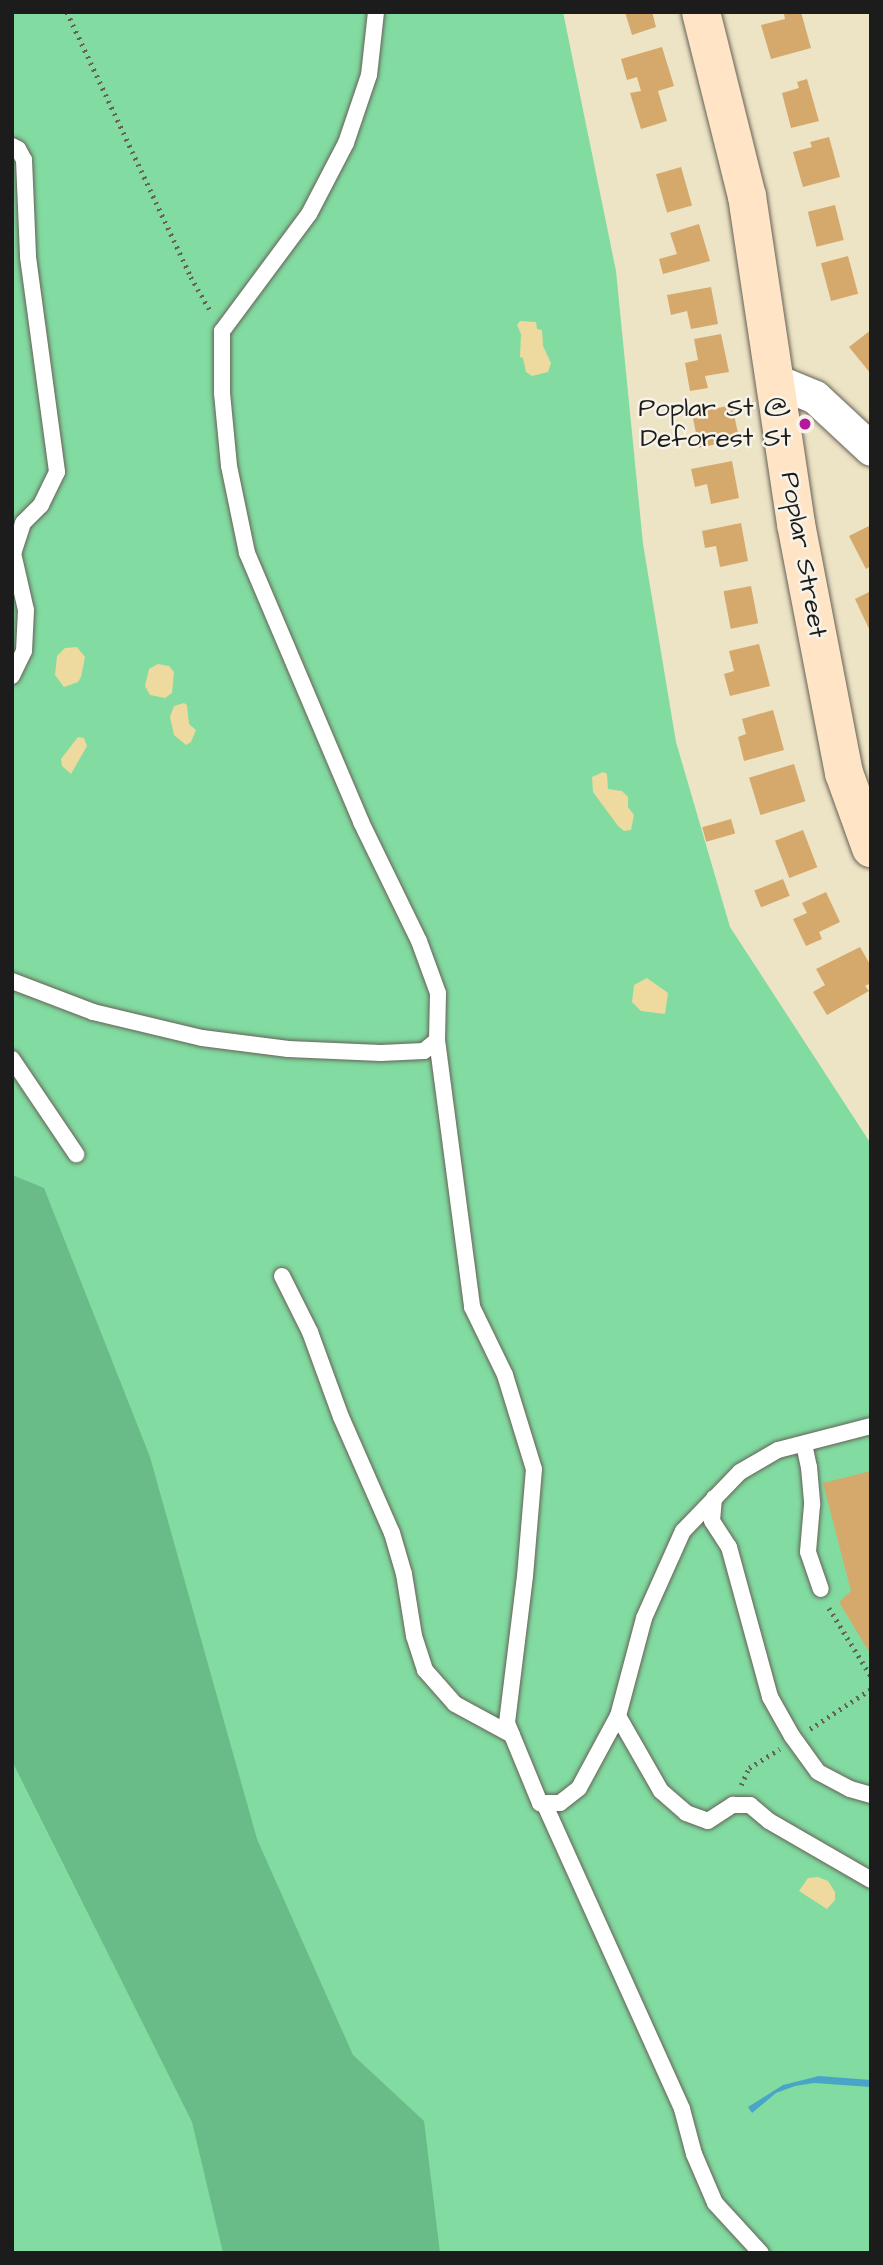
<!DOCTYPE html>
<html>
<head>
<meta charset="utf-8">
<style>
	body { margin:0 }
	#map { position:relative; width:883px; height:2265px; overflow:hidden; background:#ede3c5; font-family:"Architects Daughter",sans-serif }
	div>[style] { position:absolute }
	[style*='--x'] { left:calc(var(--x)*1px); top:calc(var(--y)*1px); width:calc(var(--w)*1px); rotate:calc(var(--a)*1deg) }
	.green>* { inset:0; background:#82dba1 }
	.forest>* { inset:0; background:#69bb87 }
	.sand>* { inset:0; background:#eeda9e }
	.water>* { inset:0; background:#49a5c7 }
	.building>* { inset:0; background:#d5a96b; transform-origin:0 0 }
	.path>* { height:4.5px; margin-top:-2.25px; transform-origin:0; background:repeating-linear-gradient(90deg,#656257 0 2px,transparent 0 7px) }
	.roads { filter:drop-shadow(0 0 2px #656257) drop-shadow(0 0 2px #656257) }
	.lane>* { height:16px; margin:-8px; padding:0 8px; transform-origin:8px; border-radius:8px; background:#fff }
	.street>* { height:33px; margin:-16.5px; padding:0 16.5px; transform-origin:16.5px; border-radius:16.5px; background:#fff }
	.secondary>* { height:38px; margin:-19px; padding:0 19px; transform-origin:19px; border-radius:19px; background:#ffe4c6 }
	.dots>* { width:19px; height:19px; translate:-50% -50%; box-sizing:border-box; border:4px solid #f7f3e8; border-radius:50% }
	span { translate:-50% -50%; white-space:nowrap; text-align:center; line-height:1.15; -webkit-text-stroke:5px #f7f3e8; paint-order:stroke }
	.poi-label { font-size:26px; color:#1c1c1c }
	.right { translate:-100% -50%; text-align:right }
	.street-label { font-size:26px; color:#1c1c1c }
	.frame { position:absolute; inset:0; border:14px solid #1c1c1c; pointer-events:none }
</style>
</head>
<body>
<div id="map">
	<div class="green">
		<i style="clip-path:polygon(12px 12px,563px 12px,616px 271px,643px 544px,676px 742px,730px 927px,871px 1144px,871px 2253px,12px 2253px)"></i>
	</div>
	<div class="forest">
		<i style="clip-path:polygon(12px 1175px,44px 1188px,150px 1457px,257px 1839px,353px 2055px,424px 2121px,440px 2253px,223px 2253px,192px 2122px,12px 1761px)"></i>
	</div>
	<div class="sand">
		<i style="clip-path:polygon(520px 321px,536px 322px,537px 329px,542px 330px,543px 346px,551px 363px,548px 372px,532px 376px,526px 372px,523px 358px,520px 357px,521px 334px,517px 325px)"></i>
		<i style="clip-path:polygon(77px 647px,85px 657px,81px 677px,78px 682px,64px 687px,55px 675px,57px 656px,65px 648px)"></i>
		<i style="clip-path:polygon(158px 664px,169px 666px,174px 672px,172px 693px,165px 698px,150px 695px,145px 686px,149px 669px)"></i>
		<i style="clip-path:polygon(184px 703px,187px 705px,189px 724px,196px 730px,191px 742px,186px 745px,174px 735px,170px 717px,174px 706px)"></i>
		<i style="clip-path:polygon(78px 737px,84px 738px,87px 746px,71px 774px,62px 766px,61px 759px)"></i>
		<i style="clip-path:polygon(603px 772px,607px 774px,608px 789px,622px 791px,628px 797px,628px 807px,634px 815px,631px 830px,624px 831px,618px 826px,593px 792px,592px 777px)"></i>
		<i style="clip-path:polygon(647px 978px,668px 993px,665px 1014px,641px 1011px,632px 1002px,634px 985px)"></i>
		<i style="clip-path:polygon(818px 1877px,828px 1881px,835px 1892px,835px 1900px,827px 1909px,799px 1891px,808px 1878px)"></i>
	</div>
	<div class="water">
		<i style="clip-path:polygon(819px 2076px,871px 2080px,871px 2087px,814px 2083px,795px 2086px,776px 2093px,752px 2113px,748px 2107px,783px 2085px)"></i>
	</div>
	<div class="building">
		<i style="clip-path:polygon(625px 12px,652px 12px,656px 27px,632px 35px)"></i>
		<i style="clip-path:polygon(801px 12px,811px 48px,771px 59px,761px 25px,785px 19px,784px 14px)"></i>
		<i style="clip-path:polygon(662px 47px,674px 86px,658px 91px,667px 121px,641px 129px,630px 93px,641px 91px,637px 77px,627px 80px,621px 59px)"></i>
		<i style="clip-path:polygon(807px 79px,819px 121px,791px 128px,782px 93px,799px 88px,797px 82px)"></i>
		<i style="clip-path:polygon(829px 137px,840px 177px,803px 187px,793px 152px,812px 147px,810px 142px)"></i>
		<i style="left:681px;top:167px;width:40px;height:26px;rotate:74deg"></i>
		<i style="left:835px;top:205px;width:36px;height:28px;rotate:76deg"></i>
		<i style="clip-path:polygon(699px 224px,710px 261px,663px 274px,659px 259px,677px 254px,670px 233px)"></i>
		<i style="left:848px;top:256px;width:39px;height:28px;rotate:75deg"></i>
		<i style="clip-path:polygon(711px 287px,718px 324px,691px 329px,687px 311px,671px 315px,667px 295px)"></i>
		<i style="clip-path:polygon(871px 330px,871px 374px,849px 347px)"></i>
		<i style="clip-path:polygon(721px 334px,729px 372px,705px 376px,708px 388px,690px 391px,685px 363px,698px 360px,694px 339px)"></i>
		<i style="left:732px;top:405px;width:35px;height:41px;rotate:78deg"></i>
		<i style="clip-path:polygon(732px 461px,739px 498px,711px 504px,707px 484px,695px 487px,691px 469px)"></i>
		<i style="clip-path:polygon(741px 523px,748px 561px,720px 567px,716px 546px,705px 548px,702px 531px)"></i>
		<i style="clip-path:polygon(871px 525px,871px 566px,866px 569px,849px 536px)"></i>
		<i style="left:751px;top:586px;width:38px;height:28px;rotate:79deg"></i>
		<i style="clip-path:polygon(871px 591px,871px 633px,855px 599px)"></i>
		<i style="clip-path:polygon(759px 644px,770px 686px,730px 696px,724px 674px,734px 671px,729px 651px)"></i>
		<i style="clip-path:polygon(773px 710px,784px 750px,744px 761px,738px 737px,746px 734px,742px 719px)"></i>
		<i style="left:794px;top:764px;width:39px;height:47px;rotate:73deg"></i>
		<i style="left:731px;top:819px;width:15px;height:30px;rotate:74deg"></i>
		<i style="left:803px;top:830px;width:40px;height:30px;rotate:69deg"></i>
		<i style="left:783px;top:879px;width:18px;height:31px;rotate:68deg"></i>
		<i style="clip-path:polygon(826px 892px,840px 922px,819px 932px,822px 939px,806px 946px,793px 919px,807px 913px,802px 903px)"></i>
		<i style="clip-path:polygon(860px 947px,871px 966px,871px 983px,865px 986px,869px 991px,827px 1015px,813px 992px,825px 985px,816px 969px)"></i>
		<i style="clip-path:polygon(871px 1471px,871px 1655px,839px 1602px,851px 1591px,823px 1483px)"></i>
	</div>
	<div class="path">
		<i style="--x:67;--y:12;--w:293;--a:64.9"></i>
		<i style="--x:191;--y:277;--w:40;--a:60.3"></i>
		<i style="--x:829;--y:1608;--w:80;--a:58.3"></i>
		<i style="--x:810;--y:1729;--w:73;--a:-33.3"></i>
		<i style="--x:741;--y:1785;--w:19;--a:-65"></i>
		<i style="--x:749;--y:1768;--w:36;--a:-32"></i>
	</div>
	<div class="roads">
		<div class="lane">
			<i style="--x:376;--y:12;--w:63;--a:96.3"></i>
			<i style="--x:369;--y:75;--w:72;--a:108.7"></i>
			<i style="--x:346;--y:143;--w:80;--a:117.5"></i>
			<i style="--x:309;--y:214;--w:146;--a:126.6"></i>
			<i style="--x:222;--y:331;--w:62;--a:90"></i>
			<i style="--x:222;--y:393;--w:73;--a:84.5"></i>
			<i style="--x:229;--y:466;--w:89;--a:78.3"></i>
			<i style="--x:247;--y:553;--w:292;--a:67"></i>
			<i style="--x:361;--y:822;--w:132;--a:64"></i>
			<i style="--x:419;--y:941;--w:55;--a:69.9"></i>
			<i style="--x:438;--y:993;--w:47;--a:91.2"></i>
			<i style="--x:437;--y:1040;--w:269;--a:82.5"></i>
			<i style="--x:472;--y:1307;--w:76;--a:64.1"></i>
			<i style="--x:505;--y:1375;--w:98;--a:72.9"></i>
			<i style="--x:534;--y:1469;--w:107;--a:94.8"></i>
			<i style="--x:525;--y:1576;--w:148;--a:97"></i>
			<i style="--x:507;--y:1723;--w:87;--a:67.6"></i>
			<i style="--x:540;--y:1803;--w:20;--a:0"></i>
			<i style="--x:560;--y:1803;--w:24;--a:-38"></i>
			<i style="--x:579;--y:1788;--w:82;--a:-61.6"></i>
			<i style="--x:618;--y:1716;--w:101;--a:-75.1"></i>
			<i style="--x:644;--y:1618;--w:95;--a:-65.9"></i>
			<i style="--x:683;--y:1531;--w:82;--a:-46"></i>
			<i style="--x:740;--y:1472;--w:44;--a:-30.1"></i>
			<i style="--x:778;--y:1450;--w:96;--a:-14.5"></i>
			<i style="--x:12;--y:146;--w:7;--a:27"></i>
			<i style="--x:18;--y:149;--w:13;--a:61"></i>
			<i style="--x:24;--y:160;--w:97;--a:87.6"></i>
			<i style="--x:28;--y:257;--w:217;--a:82.3"></i>
			<i style="--x:57;--y:472;--w:37;--a:116"></i>
			<i style="--x:41;--y:505;--w:25;--a:135"></i>
			<i style="--x:23;--y:523;--w:32;--a:108"></i>
			<i style="--x:13;--y:553;--w:58;--a:77.2"></i>
			<i style="--x:26;--y:610;--w:41;--a:92.8"></i>
			<i style="--x:24;--y:651;--w:28;--a:116"></i>
			<i style="--x:12;--y:981;--w:87;--a:20.9"></i>
			<i style="--x:93;--y:1012;--w:112;--a:13.4"></i>
			<i style="--x:202;--y:1038;--w:87;--a:7.3"></i>
			<i style="--x:288;--y:1049;--w:93;--a:2.5"></i>
			<i style="--x:381;--y:1053;--w:43;--a:-2.7"></i>
			<i style="--x:424;--y:1051;--w:17;--a:-40"></i>
			<i style="--x:12;--y:1059;--w:115;--a:56"></i>
			<i style="--x:282;--y:1276;--w:63;--a:63.4"></i>
			<i style="--x:310;--y:1332;--w:90;--a:70"></i>
			<i style="--x:341;--y:1417;--w:127;--a:66.3"></i>
			<i style="--x:392;--y:1533;--w:43;--a:73.7"></i>
			<i style="--x:404;--y:1574;--w:63;--a:80.8"></i>
			<i style="--x:414;--y:1636;--w:36;--a:72"></i>
			<i style="--x:425;--y:1670;--w:45;--a:48.6"></i>
			<i style="--x:455;--y:1704;--w:65;--a:28.5"></i>
			<i style="--x:804;--y:1444;--w:24;--a:78"></i>
			<i style="--x:809;--y:1467;--w:38;--a:85"></i>
			<i style="--x:812;--y:1505;--w:47;--a:94.9"></i>
			<i style="--x:808;--y:1552;--w:39;--a:71"></i>
			<i style="--x:714;--y:1498;--w:23;--a:95"></i>
			<i style="--x:712;--y:1521;--w:31;--a:57"></i>
			<i style="--x:729;--y:1547;--w:156;--a:74.7"></i>
			<i style="--x:770;--y:1697;--w:45;--a:60.6"></i>
			<i style="--x:792;--y:1736;--w:44;--a:54.2"></i>
			<i style="--x:818;--y:1772;--w:36;--a:28"></i>
			<i style="--x:850;--y:1789;--w:22;--a:16"></i>
			<i style="--x:618;--y:1716;--w:86;--a:60.2"></i>
			<i style="--x:661;--y:1791;--w:33;--a:41"></i>
			<i style="--x:686;--y:1813;--w:23;--a:20"></i>
			<i style="--x:708;--y:1821;--w:30;--a:-33"></i>
			<i style="--x:733;--y:1805;--w:17;--a:0"></i>
			<i style="--x:750;--y:1805;--w:25;--a:40"></i>
			<i style="--x:769;--y:1821;--w:118;--a:30"></i>
			<i style="--x:544;--y:1803;--w:336;--a:65.7"></i>
			<i style="--x:682;--y:2109;--w:47;--a:75.1"></i>
			<i style="--x:694;--y:2154;--w:53;--a:66.8"></i>
			<i style="--x:715;--y:2203;--w:68;--a:47.4"></i>
		</div>
		<div class="street">
			<i style="--x:774;--y:380;--w:44;--a:22.5"></i>
			<i style="--x:815;--y:397;--w:76;--a:42.9"></i>
		</div>
		<div class="secondary">
			<i style="--x:701;--y:12;--w:190;--a:76"></i>
			<i style="--x:747;--y:196;--w:332;--a:81.5"></i>
			<i style="--x:796;--y:524;--w:254;--a:79.1"></i>
			<i style="--x:844;--y:773;--w:80;--a:70.2"></i>
		</div>
	</div>
	<div class="dots">
		<i style="left:805px;top:424px;background:#b5179e"></i>
	</div>
	<div class="poi-label">
		<span class="right" style="left:791px;top:424px">Poplar St @<br>Deforest St</span>
	</div>
	<div class="street-label">
		<span style="left:803px;top:555px;rotate:80deg">Poplar Street</span>
	</div>
	<div class="frame"></div>
</div>
</body>
</html>
